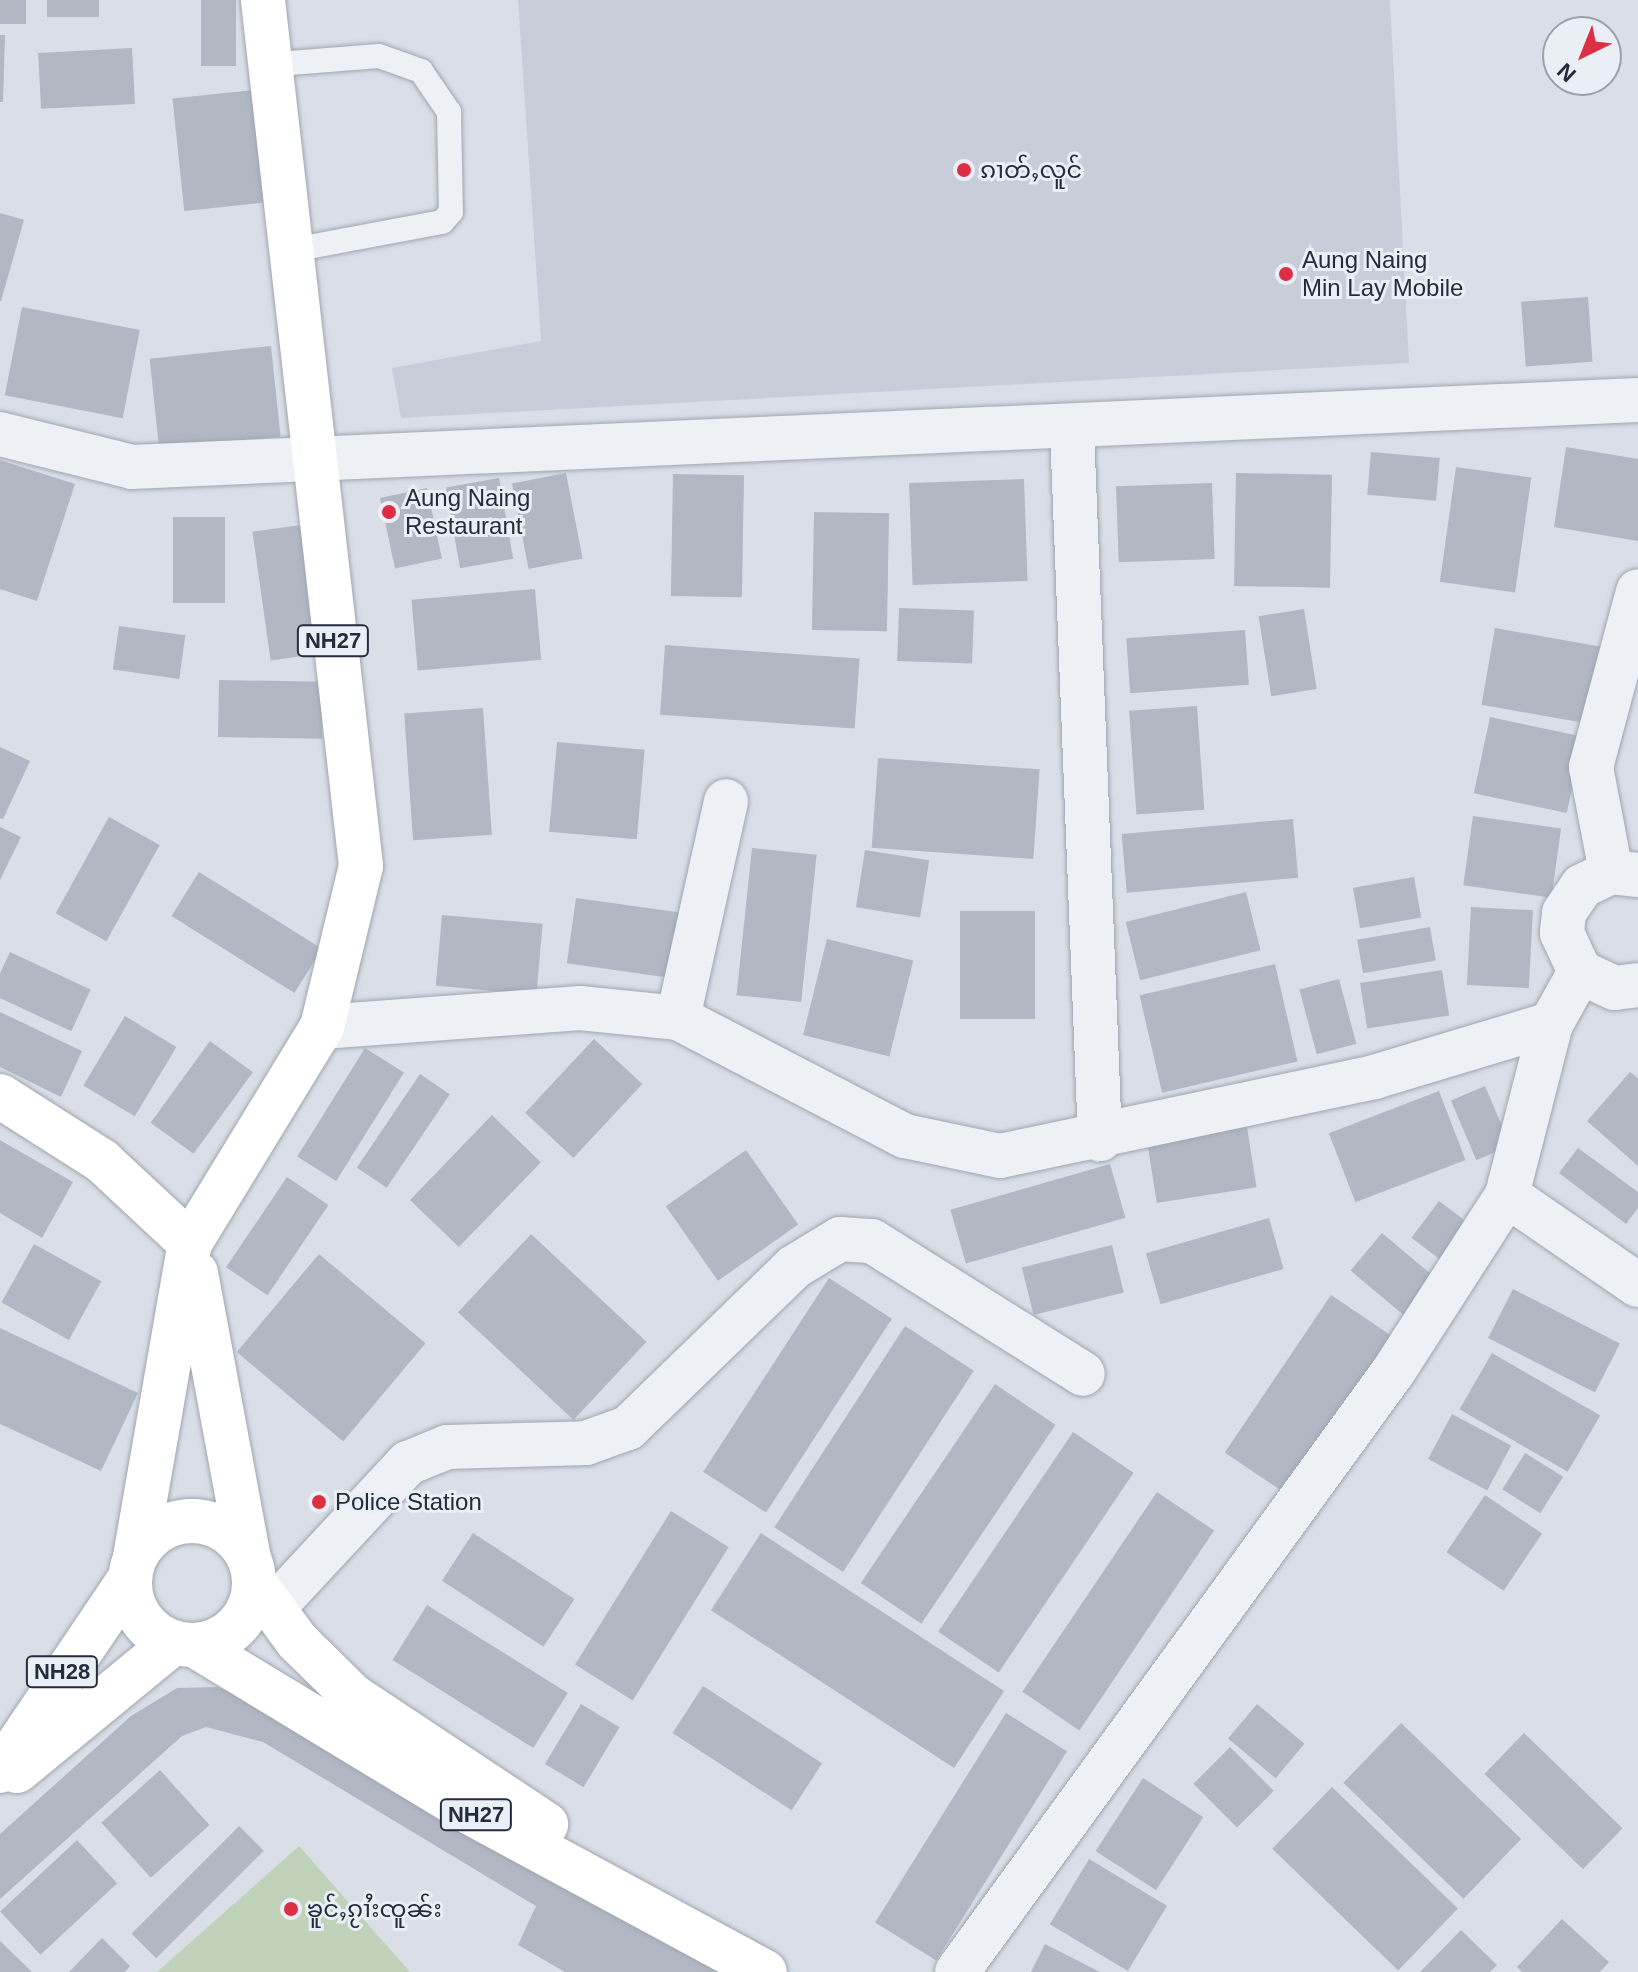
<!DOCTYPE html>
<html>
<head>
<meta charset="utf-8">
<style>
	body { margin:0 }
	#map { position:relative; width:1638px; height:1972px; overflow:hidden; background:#dadfe7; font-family:Helvetica,"Noto Sans Myanmar",sans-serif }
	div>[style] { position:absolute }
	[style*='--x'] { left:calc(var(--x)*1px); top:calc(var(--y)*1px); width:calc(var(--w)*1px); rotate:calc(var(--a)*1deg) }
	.built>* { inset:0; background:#c8ced9 }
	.green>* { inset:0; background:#c0d2ba }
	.building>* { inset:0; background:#b1b8c4; transform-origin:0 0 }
	.roads { filter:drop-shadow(0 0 2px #9fa6b1) drop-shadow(0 0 2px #9fa6b1) }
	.lane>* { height:24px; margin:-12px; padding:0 12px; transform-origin:12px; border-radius:12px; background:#edf0f5 }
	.street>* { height:44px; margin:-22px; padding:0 22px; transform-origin:22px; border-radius:22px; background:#edf0f5 }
	.secondary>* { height:44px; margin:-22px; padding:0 22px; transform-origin:22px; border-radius:22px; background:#fff }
	.highway>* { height:44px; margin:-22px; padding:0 22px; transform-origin:22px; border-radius:22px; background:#fff }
	.highway>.ring { margin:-22px; padding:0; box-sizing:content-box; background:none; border:44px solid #fff; border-radius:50% }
	.dots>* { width:22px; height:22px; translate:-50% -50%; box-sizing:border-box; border:4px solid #eaeef5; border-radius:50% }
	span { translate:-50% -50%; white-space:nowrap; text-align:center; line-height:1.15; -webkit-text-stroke:6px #eaeef5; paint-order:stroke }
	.shield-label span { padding:2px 6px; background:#eaeef5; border:2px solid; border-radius:6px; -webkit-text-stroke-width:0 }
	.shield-label { font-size:22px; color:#232d3e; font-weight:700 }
	.poi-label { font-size:24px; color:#232d3e }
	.left { translate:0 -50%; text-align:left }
	.north { position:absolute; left:1542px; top:16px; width:80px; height:80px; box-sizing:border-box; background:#eaeef5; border:2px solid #9aa1ac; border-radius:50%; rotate:223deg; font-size:22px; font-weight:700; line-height:32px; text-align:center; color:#232d3e }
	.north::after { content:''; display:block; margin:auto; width:28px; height:36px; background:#dc2f46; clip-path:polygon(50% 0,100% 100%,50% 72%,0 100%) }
</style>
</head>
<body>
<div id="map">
	<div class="built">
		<i style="clip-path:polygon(518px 0,1390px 0,1409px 363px,401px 418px,392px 368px,541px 341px)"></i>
	</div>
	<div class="green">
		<i style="clip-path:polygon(299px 1846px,410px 1972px,157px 1972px)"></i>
	</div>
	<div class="building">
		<i style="left:0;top:0;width:26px;height:24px"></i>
		<i style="left:47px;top:0;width:52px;height:17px"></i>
		<i style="left:201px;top:0;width:35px;height:66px"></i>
		<i style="clip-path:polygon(0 35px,5px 35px,3px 102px,0 102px)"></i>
		<i style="left:132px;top:48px;width:56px;height:94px;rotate:87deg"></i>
		<i style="left:254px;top:90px;width:113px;height:82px;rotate:84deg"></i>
		<i style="clip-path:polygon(0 213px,24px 220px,1px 301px,0 301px)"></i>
		<i style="left:1588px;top:297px;width:65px;height:67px;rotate:86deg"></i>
		<i style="left:22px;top:307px;width:120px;height:90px;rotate:11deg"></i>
		<i style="left:271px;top:346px;width:91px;height:122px;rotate:84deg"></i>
		<i style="clip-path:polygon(1566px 447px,1638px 459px,1638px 541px,1554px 527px)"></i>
		<i style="left:1371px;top:452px;width:69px;height:43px;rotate:5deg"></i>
		<i style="clip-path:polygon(0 460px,75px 484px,37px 601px,0 589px)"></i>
		<i style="left:1456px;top:467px;width:76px;height:116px;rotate:8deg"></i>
		<i style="left:566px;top:473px;width:87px;height:55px;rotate:79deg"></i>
		<i style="left:1236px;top:473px;width:96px;height:113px;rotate:1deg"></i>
		<i style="left:673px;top:474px;width:71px;height:122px;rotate:1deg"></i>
		<i style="left:499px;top:478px;width:82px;height:54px;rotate:80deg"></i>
		<i style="left:1024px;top:479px;width:102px;height:115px;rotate:88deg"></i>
		<i style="left:1212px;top:483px;width:76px;height:96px;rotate:88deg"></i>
		<i style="left:427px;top:488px;width:72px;height:48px;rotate:78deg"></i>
		<i style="left:814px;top:512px;width:75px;height:118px;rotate:1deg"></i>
		<i style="left:173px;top:517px;width:52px;height:86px"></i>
		<i style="left:301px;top:525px;width:130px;height:49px;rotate:82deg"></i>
		<i style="left:535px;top:589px;width:71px;height:124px;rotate:85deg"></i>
		<i style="left:899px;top:608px;width:75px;height:53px;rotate:2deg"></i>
		<i style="left:1304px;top:609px;width:81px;height:46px;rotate:81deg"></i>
		<i style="left:119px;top:626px;width:67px;height:44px;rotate:8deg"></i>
		<i style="left:1495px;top:628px;width:109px;height:78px;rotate:10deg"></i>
		<i style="left:1245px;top:630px;width:55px;height:119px;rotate:86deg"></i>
		<i style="left:665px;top:645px;width:195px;height:70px;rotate:4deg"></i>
		<i style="left:219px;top:680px;width:104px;height:57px;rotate:1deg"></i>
		<i style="left:1197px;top:706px;width:104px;height:68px;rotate:86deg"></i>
		<i style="left:483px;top:708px;width:127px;height:79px;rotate:86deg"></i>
		<i style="left:1490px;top:717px;width:95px;height:78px;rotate:12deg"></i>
		<i style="left:557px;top:742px;width:88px;height:90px;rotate:5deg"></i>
		<i style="clip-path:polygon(0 747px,30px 761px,3px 819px,0 818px)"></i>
		<i style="left:878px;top:758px;width:162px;height:90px;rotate:4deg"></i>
		<i style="left:1473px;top:816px;width:89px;height:70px;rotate:8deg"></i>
		<i style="left:109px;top:817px;width:58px;height:110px;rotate:29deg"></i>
		<i style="left:1293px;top:819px;width:59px;height:172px;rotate:85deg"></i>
		<i style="clip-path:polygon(0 827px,21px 837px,0 880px)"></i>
		<i style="left:752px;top:848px;width:65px;height:148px;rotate:6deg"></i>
		<i style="left:865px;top:850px;width:65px;height:58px;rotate:9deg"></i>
		<i style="left:199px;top:872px;width:145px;height:52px;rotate:32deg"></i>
		<i style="left:1414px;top:877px;width:41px;height:62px;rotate:80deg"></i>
		<i style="left:1246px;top:892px;width:60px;height:124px;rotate:76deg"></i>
		<i style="left:576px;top:898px;width:105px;height:66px;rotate:8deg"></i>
		<i style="left:1471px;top:907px;width:62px;height:78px;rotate:3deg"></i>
		<i style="left:960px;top:911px;width:75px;height:108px"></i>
		<i style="left:442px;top:915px;width:101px;height:71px;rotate:5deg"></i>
		<i style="left:1430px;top:927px;width:34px;height:74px;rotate:80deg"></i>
		<i style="left:827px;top:939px;width:89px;height:99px;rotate:14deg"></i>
		<i style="left:10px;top:952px;width:89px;height:46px;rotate:25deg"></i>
		<i style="left:1275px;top:964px;width:100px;height:139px;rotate:77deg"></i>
		<i style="left:1442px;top:970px;width:46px;height:83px;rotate:81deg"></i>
		<i style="left:1339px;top:979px;width:67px;height:41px;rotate:75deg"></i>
		<i style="clip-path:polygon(0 1012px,82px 1051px,61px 1097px,0 1067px)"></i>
		<i style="left:125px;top:1016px;width:60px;height:81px;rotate:31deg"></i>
		<i style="left:594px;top:1039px;width:66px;height:101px;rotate:43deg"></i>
		<i style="left:210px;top:1041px;width:53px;height:101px;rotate:36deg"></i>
		<i style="left:365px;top:1048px;width:46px;height:128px;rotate:32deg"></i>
		<i style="clip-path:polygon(1630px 1072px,1638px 1078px,1638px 1166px,1587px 1121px)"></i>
		<i style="left:420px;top:1074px;width:36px;height:113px;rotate:34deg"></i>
		<i style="left:1485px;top:1086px;width:65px;height:37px;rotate:67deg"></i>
		<i style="left:1439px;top:1091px;width:74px;height:118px;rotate:69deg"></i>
		<i style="left:492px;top:1115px;width:68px;height:118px;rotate:44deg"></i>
		<i style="left:1247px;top:1127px;width:61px;height:101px;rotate:81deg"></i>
		<i style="clip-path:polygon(0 1140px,73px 1182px,42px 1238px,0 1213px)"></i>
		<i style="clip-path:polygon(1578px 1148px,1638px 1192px,1638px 1208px,1626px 1224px,1559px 1173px)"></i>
		<i style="left:746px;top:1150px;width:91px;height:98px;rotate:55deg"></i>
		<i style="left:1110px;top:1164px;width:56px;height:166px;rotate:74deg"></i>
		<i style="left:287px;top:1177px;width:50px;height:109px;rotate:34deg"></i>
		<i style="left:1439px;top:1201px;width:40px;height:46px;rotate:37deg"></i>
		<i style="left:1269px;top:1218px;width:53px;height:128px;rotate:74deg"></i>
		<i style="left:1382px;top:1233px;width:77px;height:49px;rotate:40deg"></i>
		<i style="left:531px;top:1234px;width:158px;height:107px;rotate:43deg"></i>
		<i style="left:34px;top:1244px;width:77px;height:67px;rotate:29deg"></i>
		<i style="left:1112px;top:1245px;width:49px;height:93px;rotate:76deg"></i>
		<i style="left:319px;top:1254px;width:139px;height:128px;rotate:40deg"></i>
		<i style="left:829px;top:1278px;width:75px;height:231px;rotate:33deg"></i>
		<i style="left:1513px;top:1289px;width:120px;height:55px;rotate:27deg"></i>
		<i style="left:1331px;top:1295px;width:77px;height:190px;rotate:34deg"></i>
		<i style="left:905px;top:1326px;width:82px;height:240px;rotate:33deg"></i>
		<i style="clip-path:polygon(0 1328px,138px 1393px,101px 1471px,0 1424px)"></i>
		<i style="left:1492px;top:1353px;width:125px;height:65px;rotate:30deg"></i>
		<i style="left:995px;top:1384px;width:73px;height:240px;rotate:34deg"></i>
		<i style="left:1452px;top:1414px;width:67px;height:51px;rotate:28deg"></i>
		<i style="left:1073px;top:1432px;width:73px;height:241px;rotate:34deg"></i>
		<i style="left:1525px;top:1453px;width:45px;height:43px;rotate:32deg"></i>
		<i style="left:1157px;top:1492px;width:69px;height:241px;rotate:34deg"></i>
		<i style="left:1485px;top:1495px;width:69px;height:69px;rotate:34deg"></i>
		<i style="left:671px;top:1511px;width:68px;height:181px;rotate:32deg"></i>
		<i style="left:473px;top:1533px;width:121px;height:57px;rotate:33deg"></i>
		<i style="left:761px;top:1533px;width:290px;height:92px;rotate:33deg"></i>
		<i style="left:427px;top:1605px;width:166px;height:65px;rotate:32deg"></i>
		<i style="left:703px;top:1686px;width:142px;height:56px;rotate:33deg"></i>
		<i style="clip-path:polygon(217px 1687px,281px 1712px,723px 1972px,565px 1972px,518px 1945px,536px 1906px,263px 1742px,206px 1727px,182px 1736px,0 1899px,0 1834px,131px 1716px,177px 1688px)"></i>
		<i style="left:581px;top:1704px;width:45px;height:70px;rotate:31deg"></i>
		<i style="left:1257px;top:1704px;width:62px;height:45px;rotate:40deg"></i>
		<i style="left:1006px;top:1713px;width:72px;height:247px;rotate:32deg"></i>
		<i style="left:1401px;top:1723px;width:167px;height:83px;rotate:44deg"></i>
		<i style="left:1524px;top:1733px;width:137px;height:57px;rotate:44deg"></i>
		<i style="left:1230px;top:1747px;width:62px;height:52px;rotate:45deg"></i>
		<i style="left:160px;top:1770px;width:74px;height:79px;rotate:48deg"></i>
		<i style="left:1143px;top:1778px;width:72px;height:87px;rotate:33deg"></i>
		<i style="left:1332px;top:1787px;width:175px;height:86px;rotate:44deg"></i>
		<i style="left:239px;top:1826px;width:35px;height:152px;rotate:45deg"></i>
		<i style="left:77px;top:1840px;width:59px;height:105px;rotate:47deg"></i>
		<i style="left:1089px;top:1859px;width:91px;height:76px;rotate:31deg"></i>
		<i style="clip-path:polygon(1562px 1919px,1609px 1962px,1600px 1972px,1522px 1972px,1517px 1967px)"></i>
		<i style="clip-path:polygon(1461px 1930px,1497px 1965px,1490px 1972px,1420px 1972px)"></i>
		<i style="clip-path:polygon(102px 1938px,130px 1966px,125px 1972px,69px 1972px)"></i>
		<i style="clip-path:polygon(0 1941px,32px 1972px,0 1972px)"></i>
		<i style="clip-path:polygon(1045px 1944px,1100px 1972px,1031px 1972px)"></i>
	</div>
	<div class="roads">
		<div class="lane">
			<i style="--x:265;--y:65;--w:114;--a:-4.5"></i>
			<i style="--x:379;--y:56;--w:45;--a:19.7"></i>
			<i style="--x:421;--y:71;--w:50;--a:55.7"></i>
			<i style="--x:449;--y:112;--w:100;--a:88.9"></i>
			<i style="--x:451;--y:212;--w:13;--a:132"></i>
			<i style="--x:442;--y:222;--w:158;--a:169.4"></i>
		</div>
		<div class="street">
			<i style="--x:1072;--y:430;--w:710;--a:87.74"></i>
			<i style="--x:0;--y:434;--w:136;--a:14"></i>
			<i style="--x:132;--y:467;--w:1507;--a:-2.55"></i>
			<i style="--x:1611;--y:872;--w:107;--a:-100.8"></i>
			<i style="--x:1591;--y:767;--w:182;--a:-75"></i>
			<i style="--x:1638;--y:875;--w:27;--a:-174"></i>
			<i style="--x:1611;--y:872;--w:32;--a:154"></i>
			<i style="--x:1582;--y:886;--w:32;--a:124"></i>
			<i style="--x:1564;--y:913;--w:20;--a:96"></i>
			<i style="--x:1562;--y:933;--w:43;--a:65.2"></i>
			<i style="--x:1580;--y:972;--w:38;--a:25"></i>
			<i style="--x:1615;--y:988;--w:23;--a:-7"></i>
			<i style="--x:678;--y:1018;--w:222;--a:-77.5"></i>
			<i style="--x:322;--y:1027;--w:259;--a:-4.2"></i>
			<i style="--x:580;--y:1008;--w:99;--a:5.8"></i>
			<i style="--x:678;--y:1018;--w:256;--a:27.5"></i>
			<i style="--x:905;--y:1136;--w:97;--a:11.9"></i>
			<i style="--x:1000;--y:1156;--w:382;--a:-11.9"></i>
			<i style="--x:1374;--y:1077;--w:185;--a:-16.7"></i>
			<i style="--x:1507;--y:1195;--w:159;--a:34.5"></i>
			<i style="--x:274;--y:1607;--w:197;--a:-47.1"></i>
			<i style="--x:408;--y:1463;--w:42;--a:-22.3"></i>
			<i style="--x:447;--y:1447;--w:139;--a:-1.6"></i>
			<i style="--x:586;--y:1443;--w:45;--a:-19.7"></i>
			<i style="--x:628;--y:1428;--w:231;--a:-44.1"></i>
			<i style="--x:794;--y:1267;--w:54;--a:-31.3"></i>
			<i style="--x:840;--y:1239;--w:32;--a:4"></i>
			<i style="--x:872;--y:1241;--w:249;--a:32.2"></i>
			<i style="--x:957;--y:1972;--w:742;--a:-54"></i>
			<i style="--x:1393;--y:1372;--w:211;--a:-57.2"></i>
			<i style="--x:1507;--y:1195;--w:177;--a:-75.6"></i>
			<i style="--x:1551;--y:1024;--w:60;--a:-60.9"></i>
		</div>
		<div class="secondary">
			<i style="--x:0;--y:1096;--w:121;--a:32.5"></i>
			<i style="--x:102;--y:1161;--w:120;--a:43"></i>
		</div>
		<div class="highway">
			<i style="--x:196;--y:1273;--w:290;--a:79.5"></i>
			<i class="ring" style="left:130px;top:1521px;width:80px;height:80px"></i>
			<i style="--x:135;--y:1557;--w:319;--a:-80.1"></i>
			<i style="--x:190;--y:1243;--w:253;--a:-58.6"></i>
			<i style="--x:322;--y:1027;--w:166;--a:-76.4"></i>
			<i style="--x:361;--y:866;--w:872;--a:-96.46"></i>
			<i style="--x:254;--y:1582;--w:73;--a:53.9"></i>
			<i style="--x:297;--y:1641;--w:78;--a:44.5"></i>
			<i style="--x:353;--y:1696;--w:232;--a:33.6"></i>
			<i style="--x:194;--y:1645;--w:324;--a:31.2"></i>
			<i style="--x:471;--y:1813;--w:334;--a:28.4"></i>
			<i style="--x:0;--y:1771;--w:233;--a:-56"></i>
			<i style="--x:17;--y:1771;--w:203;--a:-39.4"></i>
		</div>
	</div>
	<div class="dots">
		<i style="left:964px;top:170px;background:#dc2f46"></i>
		<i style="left:1286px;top:274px;background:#dc2f46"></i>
		<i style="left:389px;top:512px;background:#dc2f46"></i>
		<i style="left:319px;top:1502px;background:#dc2f46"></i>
		<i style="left:291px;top:1909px;background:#dc2f46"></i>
	</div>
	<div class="shield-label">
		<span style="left:333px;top:641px">NH27</span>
		<span style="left:62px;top:1672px">NH28</span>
		<span style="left:476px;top:1815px">NH27</span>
	</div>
	<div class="poi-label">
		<span class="left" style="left:980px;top:170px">ၵၢတ်ႇလူင်</span>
		<span class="left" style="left:1302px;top:274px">Aung Naing<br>Min Lay Mobile</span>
		<span class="left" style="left:405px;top:512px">Aung Naing<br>Restaurant</span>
		<span class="left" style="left:335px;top:1502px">Police Station</span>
		<span class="left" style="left:307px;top:1909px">ၶူင်ႇၵႂၢႆးၸူၼ်း</span>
	</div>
	<div class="north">N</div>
</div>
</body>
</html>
